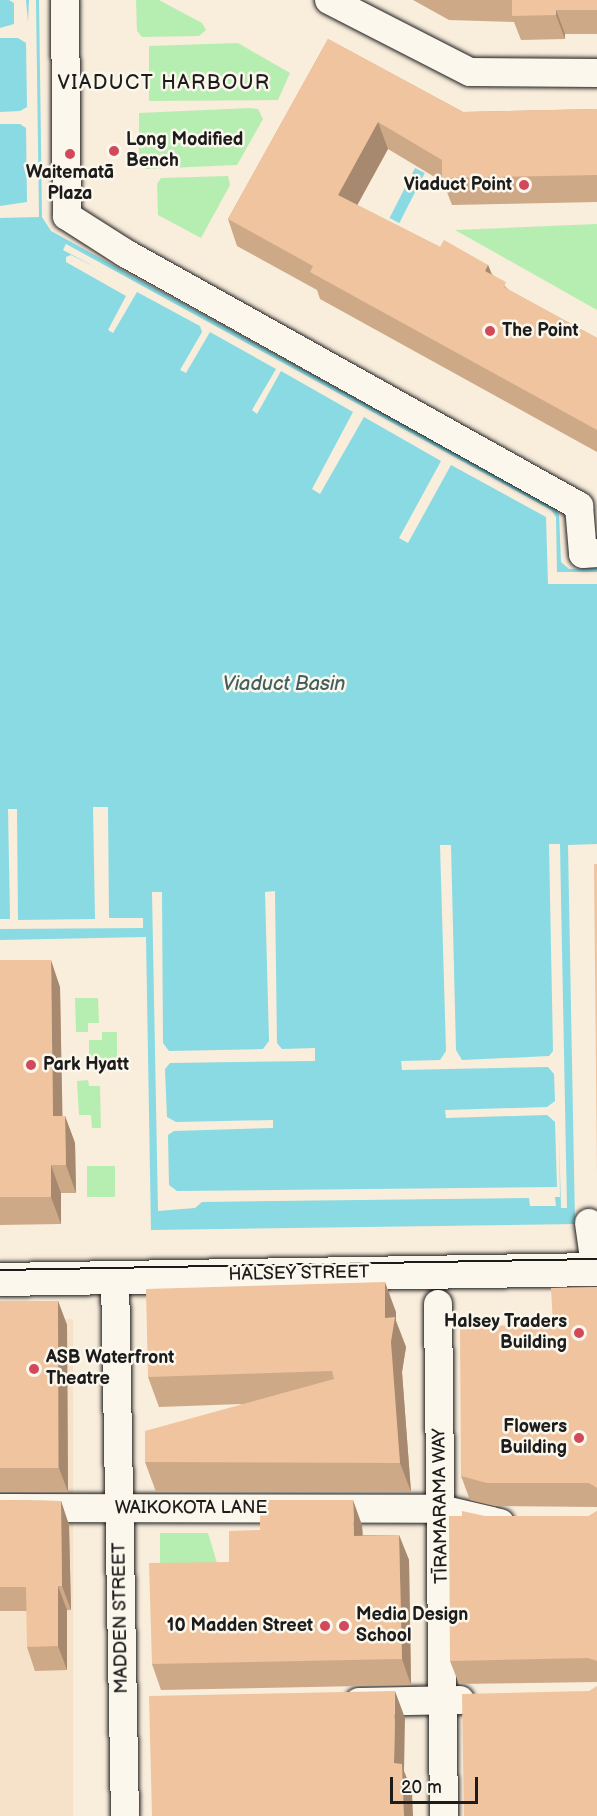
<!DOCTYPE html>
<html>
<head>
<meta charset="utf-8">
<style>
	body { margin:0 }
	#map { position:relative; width:597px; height:1816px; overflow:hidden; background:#f9eddc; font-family:"Balsamiq Sans",sans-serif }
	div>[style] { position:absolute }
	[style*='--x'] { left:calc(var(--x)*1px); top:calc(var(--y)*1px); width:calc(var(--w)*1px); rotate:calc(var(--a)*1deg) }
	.built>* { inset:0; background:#f6e1c9; transform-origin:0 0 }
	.green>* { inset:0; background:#b6eeb2; transform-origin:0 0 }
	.water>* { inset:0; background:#89dae2; transform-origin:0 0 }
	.pier>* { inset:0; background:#f9eddc }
	.roads { filter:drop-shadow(0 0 2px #1c1c1c) drop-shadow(0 0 2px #1c1c1c) }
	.street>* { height:28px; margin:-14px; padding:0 14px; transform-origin:14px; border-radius:14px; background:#fbf7ec }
	.secondary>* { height:33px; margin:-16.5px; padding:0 16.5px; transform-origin:16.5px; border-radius:16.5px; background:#fbf7ec }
	.tram>* { height:1.5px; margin:-0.75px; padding:0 0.75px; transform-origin:0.75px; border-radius:0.75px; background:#1c1c1c }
	.wall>* { inset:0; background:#cea988 }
	.shaded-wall>* { inset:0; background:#a7896f }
	.building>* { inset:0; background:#efc49e; transform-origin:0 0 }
	.dots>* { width:16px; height:16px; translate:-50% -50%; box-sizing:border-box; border:3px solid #fbf7ec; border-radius:50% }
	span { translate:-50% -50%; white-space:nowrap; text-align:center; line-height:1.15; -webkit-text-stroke:5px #fbf7ec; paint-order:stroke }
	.poi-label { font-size:18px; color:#1c1c1c; font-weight:700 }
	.left { translate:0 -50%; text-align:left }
	.right { translate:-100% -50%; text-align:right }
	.street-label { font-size:18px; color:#1c1c1c }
	.neighbourhood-label { font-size:20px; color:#1c1c1c; letter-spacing:1.5px }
	.water-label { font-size:20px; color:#425e61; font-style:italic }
	.scale { position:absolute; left:390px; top:1777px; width:88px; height:27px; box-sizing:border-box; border:3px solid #1c1c1c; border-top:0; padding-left:8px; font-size:18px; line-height:21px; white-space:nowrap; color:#1c1c1c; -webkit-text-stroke:4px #fbf7ec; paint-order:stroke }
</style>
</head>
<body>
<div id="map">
	<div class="built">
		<i style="left:0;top:1319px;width:73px;height:497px"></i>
	</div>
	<div class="green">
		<i style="clip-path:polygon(136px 0,159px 0,202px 23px,206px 30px,199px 36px,142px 37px,137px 31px)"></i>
		<i style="clip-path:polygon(238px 43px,290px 73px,278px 100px,149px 101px,149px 46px)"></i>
		<i style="clip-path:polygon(250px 108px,258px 109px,263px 119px,237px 165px,146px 169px,139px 164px,139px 113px)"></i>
		<i style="clip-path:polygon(228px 176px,230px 185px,201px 238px,158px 215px,157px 184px,161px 178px)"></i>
		<i style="clip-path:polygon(597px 224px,597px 310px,455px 230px)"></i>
		<i style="clip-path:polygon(75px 998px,98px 998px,99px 1023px,88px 1023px,88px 1032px,76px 1032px)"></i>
		<i style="clip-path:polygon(102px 1032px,117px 1032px,117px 1064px,89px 1059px,89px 1040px,102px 1040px)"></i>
		<i style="clip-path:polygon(88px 1080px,89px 1086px,100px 1086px,101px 1128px,92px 1128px,91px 1115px,79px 1115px,77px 1081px)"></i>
		<i style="left:87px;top:1166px;width:28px;height:31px"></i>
		<i style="clip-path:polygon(160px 1533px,208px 1533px,223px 1583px,160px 1585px)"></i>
	</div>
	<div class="water">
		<i style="clip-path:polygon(0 0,39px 0,42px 217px,51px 231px,554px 507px,559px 514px,561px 562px,569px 569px,597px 568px,597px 844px,568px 845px,575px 1224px,151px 1230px,146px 937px,0 940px)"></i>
		<i style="left:415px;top:168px;width:11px;height:56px;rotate:27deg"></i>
	</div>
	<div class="pier">
		<i style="clip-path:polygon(9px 0,26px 0,28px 22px,29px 0,36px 0,39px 217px,0 218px,0 206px,27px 202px,26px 128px,20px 124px,0 124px,0 112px,20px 111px,27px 107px,26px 43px,18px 38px,0 38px,0 28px,14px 24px,14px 3px)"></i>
		<i style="clip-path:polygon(66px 244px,551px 510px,556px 517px,557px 572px,597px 572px,597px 584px,548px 584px,546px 517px,451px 465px,408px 543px,399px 538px,441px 461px,364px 417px,320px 494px,312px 489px,353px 412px,281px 371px,257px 414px,252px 410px,276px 369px,210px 332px,186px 373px,180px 370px,202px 332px,200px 326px,137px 292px,113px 333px,108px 330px,126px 296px,66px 262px,66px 257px,71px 255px,97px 268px,63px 250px)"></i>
		<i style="clip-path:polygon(93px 807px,108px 807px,109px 918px,143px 918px,143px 928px,0 929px,0 919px,10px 919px,8px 809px,17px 809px,18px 920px,95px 919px)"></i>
		<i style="clip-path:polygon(549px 844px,560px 844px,567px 1208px,561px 1208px,559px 1137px,560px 1197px,555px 1197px,556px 1206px,530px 1206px,529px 1198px,202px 1202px,195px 1208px,158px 1211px,152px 892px,162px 892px,163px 1043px,169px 1051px,263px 1049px,269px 1041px,265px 892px,275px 891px,277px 1043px,282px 1049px,315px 1048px,315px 1061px,170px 1063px,165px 1069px,167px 1117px,176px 1122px,273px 1120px,273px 1128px,174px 1131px,168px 1135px,169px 1185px,177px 1191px,557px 1187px,555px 1122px,547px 1115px,446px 1118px,445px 1110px,547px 1107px,555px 1101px,554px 1074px,548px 1067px,402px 1070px,401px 1061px,440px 1060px,446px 1051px,440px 845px,451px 845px,456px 1050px,462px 1060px,549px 1056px,553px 1051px)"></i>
	</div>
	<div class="roads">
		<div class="street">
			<i style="--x:65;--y:0;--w:216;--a:89.5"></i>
			<i style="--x:67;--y:216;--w:69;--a:32.5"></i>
			<i style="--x:125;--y:253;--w:520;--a:29.13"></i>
			<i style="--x:579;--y:506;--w:48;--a:85.2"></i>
			<i style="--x:583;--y:554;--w:14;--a:-4"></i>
			<i style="--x:329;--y:0;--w:158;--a:27.1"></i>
			<i style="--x:470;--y:72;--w:127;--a:0.5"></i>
			<i style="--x:589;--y:1223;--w:30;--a:82"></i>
			<i style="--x:115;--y:1277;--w:539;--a:88.94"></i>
			<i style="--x:438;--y:1304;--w:512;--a:89.33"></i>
			<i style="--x:0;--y:1508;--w:441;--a:0.1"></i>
			<i style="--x:441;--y:1509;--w:61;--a:13.3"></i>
			<i style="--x:359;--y:1702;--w:101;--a:-1.1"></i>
		</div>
		<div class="secondary">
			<i style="--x:0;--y:1279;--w:597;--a:-0.96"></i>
		</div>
	</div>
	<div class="tram">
		<i style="--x:0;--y:1270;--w:597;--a:-1.06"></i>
	</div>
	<div class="wall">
		<i style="clip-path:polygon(413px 0,597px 0,597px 34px,565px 34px,565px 39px,521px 40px,514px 22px,449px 20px)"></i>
		<i style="clip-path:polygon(328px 39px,463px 112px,597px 109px,597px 202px,452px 205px,443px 182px,388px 149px,357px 205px,440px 247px,488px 265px,492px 274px,509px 290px,597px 338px,597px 452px,320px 299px,317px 290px,237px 246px,228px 219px)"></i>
		<i style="clip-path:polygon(0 960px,60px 987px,62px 1116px,65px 1116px,75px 1143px,76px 1193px,61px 1193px,61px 1224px,0 1225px)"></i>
		<i style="clip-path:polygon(597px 1287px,597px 1507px,495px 1506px,470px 1500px,461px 1476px)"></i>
		<i style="clip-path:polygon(0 1301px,58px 1301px,67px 1325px,68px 1492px,0 1492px)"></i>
		<i style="clip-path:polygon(396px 1312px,396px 1321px,406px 1347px,402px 1372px,411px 1492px,156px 1492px,145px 1462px,242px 1404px,159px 1407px,148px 1377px)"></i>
		<i style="clip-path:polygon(0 1500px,61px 1501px,69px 1525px,71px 1610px,67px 1610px,67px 1670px,35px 1671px,27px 1647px,27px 1611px,0 1611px)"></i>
		<i style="clip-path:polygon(597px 1511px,597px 1682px,459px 1684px,450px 1661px,485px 1516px,589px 1516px)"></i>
		<i style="clip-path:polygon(362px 1525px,363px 1535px,399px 1535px,409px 1560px,411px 1685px,161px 1690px,152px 1664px,229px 1562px,260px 1530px)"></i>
	</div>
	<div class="shaded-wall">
		<i style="clip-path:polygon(556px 10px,565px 34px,565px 39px,556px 15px)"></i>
		<i style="clip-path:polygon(378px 122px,388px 149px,348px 222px,338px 195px)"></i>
		<i style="clip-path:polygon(488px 265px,498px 292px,485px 271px)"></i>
		<i style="clip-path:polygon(51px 960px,60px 987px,63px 1143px,53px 1116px)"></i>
		<i style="clip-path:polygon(65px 1116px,75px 1143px,76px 1193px,66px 1165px)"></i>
		<i style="clip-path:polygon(51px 1165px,61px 1193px,61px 1224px,51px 1197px)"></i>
		<i style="clip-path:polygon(385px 1282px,396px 1312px,396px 1321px,406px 1347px,402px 1372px,411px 1492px,400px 1463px,385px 1318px)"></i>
		<i style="clip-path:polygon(58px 1301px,67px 1325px,68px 1492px,59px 1468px)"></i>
		<i style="clip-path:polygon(353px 1500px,362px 1525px,363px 1561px,354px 1536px)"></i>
		<i style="clip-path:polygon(61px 1501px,69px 1525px,71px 1610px,62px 1586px)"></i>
		<i style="clip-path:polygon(399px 1535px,409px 1560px,411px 1685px,402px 1659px)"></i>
		<i style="clip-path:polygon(58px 1586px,67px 1610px,67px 1670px,58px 1646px)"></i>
		<i style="clip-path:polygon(395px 1691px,405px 1718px,404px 1771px,412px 1791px,413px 1816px,404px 1816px,394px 1763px)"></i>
	</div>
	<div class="building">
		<i style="clip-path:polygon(512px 0,597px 0,597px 10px,556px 10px,556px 15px,512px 16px)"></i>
		<i style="clip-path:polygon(328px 39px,463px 112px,597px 109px,597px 175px,442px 178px,442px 160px,378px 122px,338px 195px,440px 247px,444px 240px,488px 265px,485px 271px,506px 282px,504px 287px,597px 338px,597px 430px,310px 272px,313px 266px,228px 219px)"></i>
		<i style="clip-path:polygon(594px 864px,597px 864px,597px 1177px)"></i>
		<i style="clip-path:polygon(0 960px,51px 960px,53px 1116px,65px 1116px,66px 1165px,51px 1165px,51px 1197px,0 1197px)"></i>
		<i style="clip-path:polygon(385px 1282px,385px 1318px,395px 1317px,391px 1342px,400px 1463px,145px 1462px,145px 1431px,334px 1379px,332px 1371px,148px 1377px,146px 1289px)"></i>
		<i style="clip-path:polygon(597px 1287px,597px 1488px,589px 1483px,487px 1483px,461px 1476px,460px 1326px,553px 1325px,551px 1288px)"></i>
		<i style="left:0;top:1301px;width:58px;height:167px"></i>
		<i style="clip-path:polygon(0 1500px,61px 1501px,62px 1586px,58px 1586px,58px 1646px,27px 1647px,26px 1587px,0 1587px)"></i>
		<i style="clip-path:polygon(260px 1500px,353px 1500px,354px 1536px,399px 1535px,402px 1659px,152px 1664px,149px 1563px,229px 1562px,229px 1531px,260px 1530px)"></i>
		<i style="clip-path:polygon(462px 1511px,485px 1516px,589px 1516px,597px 1511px,597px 1661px,588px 1658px,450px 1661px,449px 1516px,462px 1516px)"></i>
		<i style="clip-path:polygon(597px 1686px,597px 1816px,464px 1816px,462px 1694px,589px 1691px)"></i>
		<i style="clip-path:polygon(395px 1691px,394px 1763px,402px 1764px,404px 1816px,152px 1816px,149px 1696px)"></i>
	</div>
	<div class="dots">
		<i style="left:114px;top:151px;background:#d1495b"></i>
		<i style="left:70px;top:154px;background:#d1495b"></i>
		<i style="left:524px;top:185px;background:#d1495b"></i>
		<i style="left:490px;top:331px;background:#d1495b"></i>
		<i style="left:31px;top:1065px;background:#d1495b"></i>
		<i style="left:579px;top:1333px;background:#d1495b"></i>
		<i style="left:34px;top:1369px;background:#d1495b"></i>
		<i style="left:579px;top:1438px;background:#d1495b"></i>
		<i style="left:325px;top:1626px;background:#d1495b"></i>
		<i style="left:344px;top:1626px;background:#d1495b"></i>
	</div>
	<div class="poi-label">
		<span class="left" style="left:126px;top:151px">Long Modified<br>Bench</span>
		<span style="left:70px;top:184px">Waitematā<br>Plaza</span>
		<span class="right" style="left:512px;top:185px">Viaduct Point</span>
		<span class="left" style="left:502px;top:331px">The Point</span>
		<span class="left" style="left:43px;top:1065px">Park Hyatt</span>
		<span class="right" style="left:567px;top:1333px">Halsey Traders<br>Building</span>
		<span class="left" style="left:46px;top:1369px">ASB Waterfront<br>Theatre</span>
		<span class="right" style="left:567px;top:1438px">Flowers<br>Building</span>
		<span class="left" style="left:356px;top:1626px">Media Design<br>School</span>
		<span class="right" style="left:313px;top:1626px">10 Madden Street</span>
	</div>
	<div class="street-label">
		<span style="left:299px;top:1274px;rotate:-1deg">HALSEY STREET</span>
		<span style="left:441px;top:1506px;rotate:-91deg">TĪRAMARAMA WAY</span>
		<span style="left:191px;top:1508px">WAIKOKOTA LANE</span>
		<span style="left:121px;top:1618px;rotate:-91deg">MADDEN STREET</span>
	</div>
	<div class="neighbourhood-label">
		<span style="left:164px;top:83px">VIADUCT HARBOUR</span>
	</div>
	<div class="water-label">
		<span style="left:284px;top:684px">Viaduct Basin</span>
	</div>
	<div class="scale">20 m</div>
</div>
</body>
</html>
